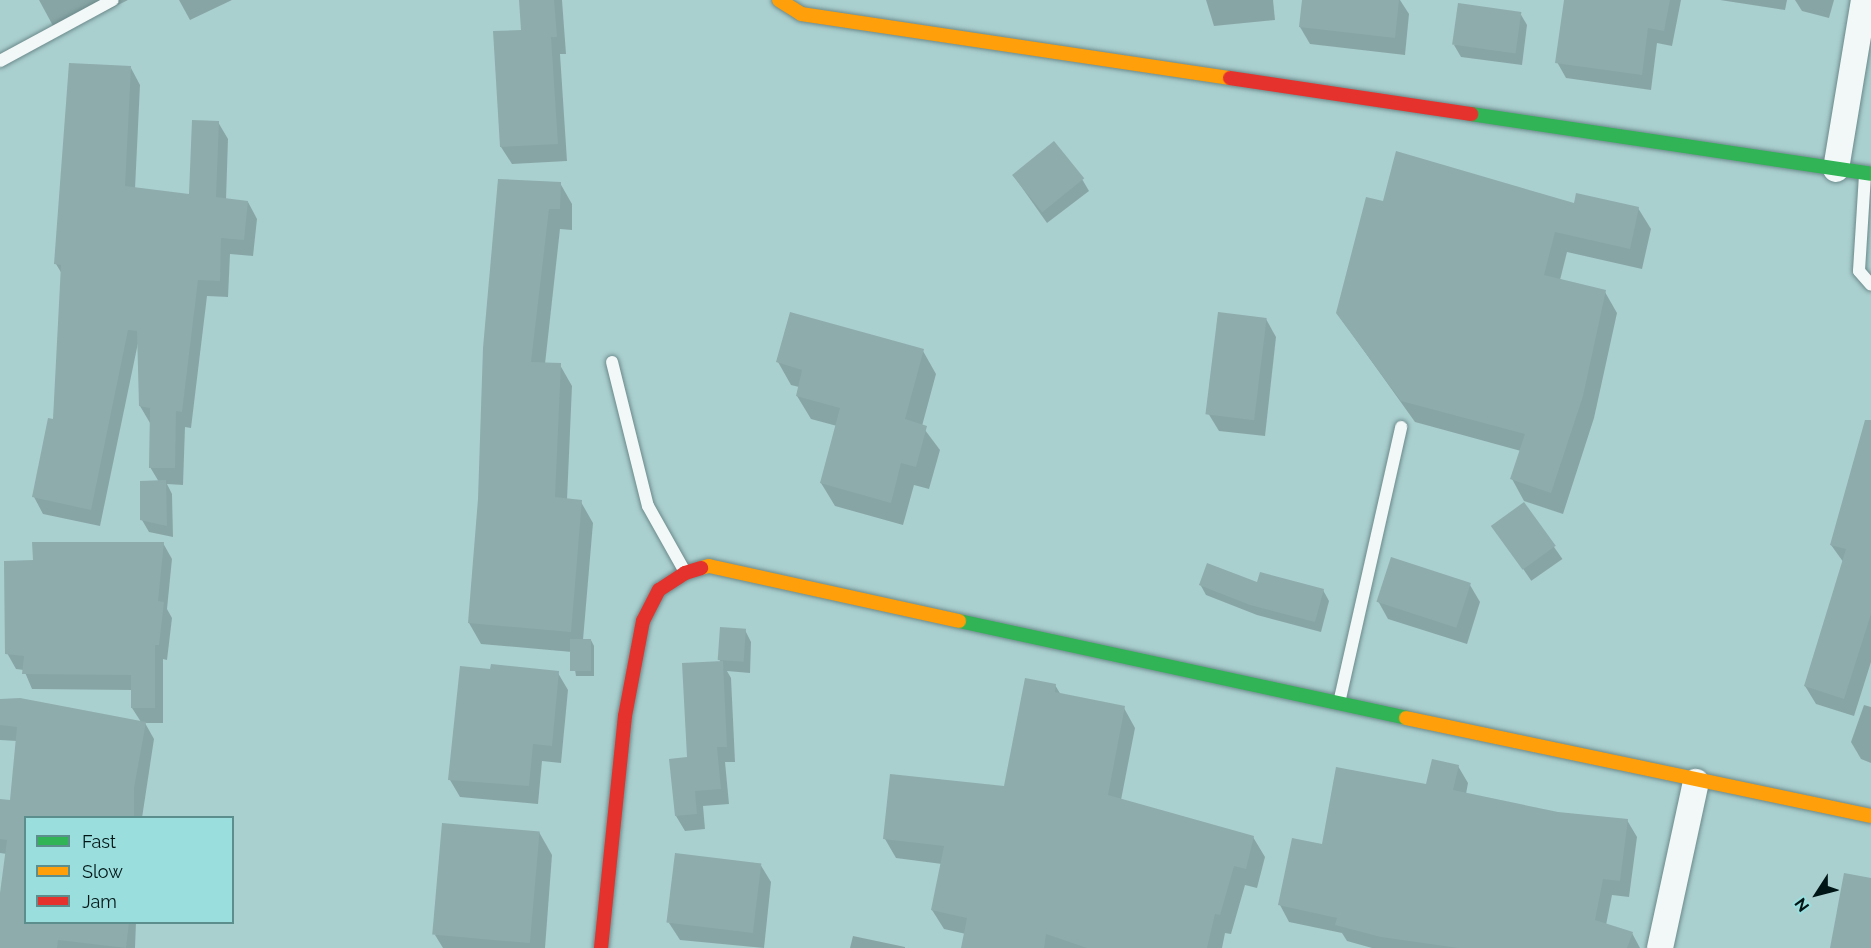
<!DOCTYPE html>
<html>
<head>
<meta charset="utf-8">
<style>
	body { margin:0 }
	#map { position:relative; width:1871px; height:948px; overflow:hidden; background:#aacfcf; font-family:Raleway,sans-serif }
	div>[style] { position:absolute }
	[style*='--x'] { left:calc(var(--x)*1px); top:calc(var(--y)*1px); width:calc(var(--w)*1px); rotate:calc(var(--a)*1deg) }
	.shadow>* { inset:0; background:#0003; transform-origin:0 0 }
	.building>* { inset:0; background:#8eacac; transform-origin:0 0 }
	.roads { filter:drop-shadow(0 0 2px #6c8a8b) drop-shadow(0 0 2px #6c8a8b) }
	.lane>* { height:12px; margin:-6px; padding:0 6px; transform-origin:6px; border-radius:6px; background:#f2f8f8 }
	.street>* { height:26px; margin:-13px; padding:0 13px; transform-origin:13px; border-radius:13px; background:#f2f8f8 }
	.fast>* { height:14px; margin:-7px; padding:0 7px; transform-origin:7px; border-radius:7px; background:#30b455 }
	.slow>* { height:14px; margin:-7px; padding:0 7px; transform-origin:7px; border-radius:7px; background:#ff9f0a }
	.jam>* { height:14px; margin:-7px; padding:0 7px; transform-origin:7px; border-radius:7px; background:#e5322d }
	span { translate:-50% -50%; white-space:nowrap; text-align:center; line-height:1.15; -webkit-text-stroke:4.5px #9bdede; paint-order:stroke }
	.legend { position:absolute; left:24px; top:816px; width:210px; height:108px; box-sizing:border-box; background:#9bdede; border:2px solid #5d8e8e; margin:0; padding:8px 10px; list-style:none; font-size:18px; color:#001616 }
	.legend li { display:flex; align-items:center; gap:12px; height:30px }
	.legend b { width:30px; border:2px solid #5d8e8e }
	.north { position:absolute; left:1787px; top:864px; width:60px; height:60px; -webkit-text-stroke:4px #9bdede; paint-order:stroke; rotate:234deg; font-size:16px; font-weight:700; line-height:24px; text-align:center; color:#001616 }
	.north::after { content:''; display:block; margin:auto; width:21px; height:27px; background:#001616; clip-path:polygon(50% 0,100% 100%,50% 72%,0 100%) }
</style>
</head>
<body>
<div id="map">
	<div class="shadow">
		<i style="clip-path:polygon(39px 0,128px 0,58px 35px)"></i>
		<i style="clip-path:polygon(179px 0,232px 0,190px 20px)"></i>
		<i style="clip-path:polygon(520px 0,562px 0,566px 54px,560px 54px,567px 161px,512px 164px,501px 147px,522px 31px)"></i>
		<i style="clip-path:polygon(1206px 0,1273px 0,1275px 20px,1214px 26px)"></i>
		<i style="clip-path:polygon(1303px 0,1400px 0,1409px 14px,1405px 55px,1310px 44px,1300px 27px)"></i>
		<i style="clip-path:polygon(1567px 0,1681px 0,1672px 46px,1657px 43px,1651px 90px,1566px 78px,1557px 62px)"></i>
		<i style="clip-path:polygon(1720px 0,1787px 0,1785px 10px)"></i>
		<i style="clip-path:polygon(1795px 0,1834px 0,1829px 18px,1802px 11px)"></i>
		<i style="clip-path:polygon(1520px 13px,1527px 25px,1522px 65px,1461px 57px,1454px 45px)"></i>
		<i style="clip-path:polygon(131px 68px,140px 85px,135px 189px,190px 195px,218px 122px,228px 139px,226px 200px,248px 202px,257px 219px,253px 256px,230px 254px,228px 297px,207px 296px,191px 428px,185px 427px,183px 485px,167px 484px,172px 494px,173px 537px,149px 532px,142px 520px,159px 482px,150px 467px,150px 423px,140px 406px,138px 343px,100px 526px,43px 514px,34px 497px,54px 421px,62px 274px,56px 264px)"></i>
		<i style="clip-path:polygon(1013px 175px,1082px 179px,1089px 191px,1047px 223px)"></i>
		<i style="clip-path:polygon(560px 183px,572px 204px,572px 230px,560px 229px,545px 364px,560px 365px,572px 386px,567px 500px,581px 502px,593px 523px,583px 640px,591px 640px,594px 646px,594px 676px,576px 676px,572px 652px,481px 644px,469px 623px,479px 499px,484px 348px)"></i>
		<i style="clip-path:polygon(1384px 203px,1638px 208px,1651px 229px,1642px 269px,1567px 252px,1560px 280px,1605px 292px,1617px 313px,1594px 418px,1563px 514px,1524px 501px,1512px 479px,1521px 451px,1415px 422px,1337px 313px)"></i>
		<i style="clip-path:polygon(1266px 319px,1276px 337px,1265px 436px,1219px 431px,1208px 413px)"></i>
		<i style="clip-path:polygon(923px 351px,936px 374px,922px 426px,940px 450px,929px 489px,914px 485px,903px 525px,835px 506px,821px 483px,837px 426px,811px 419px,797px 396px,799px 387px,791px 385px,778px 362px)"></i>
		<i style="clip-path:polygon(1871px 454px,1871px 662px,1854px 716px,1816px 704px,1805px 686px,1844px 563px,1831px 545px)"></i>
		<i style="left:1524px;top:504px;width:67px;height:38px;rotate:55deg"></i>
		<i style="clip-path:polygon(163px 543px,172px 559px,167px 609px,172px 618px,167px 660px,163px 659px,163px 723px,145px 723px,154px 739px,142px 818px,26px 818px,26px 922px,136px 922px,135px 948px,0 948px,7px 854px,0 853px,0 801px,11px 802px,17px 741px,0 740px,0 699px,141px 722px,132px 708px,132px 690px,32px 689px,24px 670px,16px 669px,7px 653px,34px 562px)"></i>
		<i style="clip-path:polygon(1200px 584px,1258px 584px,1323px 590px,1329px 601px,1321px 632px,1257px 615px,1206px 595px)"></i>
		<i style="clip-path:polygon(1470px 585px,1480px 602px,1467px 644px,1388px 619px,1378px 601px)"></i>
		<i style="clip-path:polygon(745px 630px,751px 642px,750px 673px,727px 671px,731px 678px,735px 762px,725px 762px,729px 804px,703px 806px,705px 829px,685px 831px,676px 816px,688px 759px,721px 663px,719px 659px)"></i>
		<i style="clip-path:polygon(492px 671px,558px 673px,568px 690px,561px 763px,542px 761px,538px 804px,460px 797px,450px 780px)"></i>
		<i style="clip-path:polygon(1055px 685px,1061px 695px,1124px 708px,1135px 728px,1121px 800px,1253px 837px,1265px 857px,1257px 888px,1245px 885px,1231px 934px,1225px 933px,1222px 948px,963px 948px,966px 934px,944px 929px,932px 910px,942px 864px,896px 858px,885px 839px,1005px 788px)"></i>
		<i style="clip-path:polygon(1864px 705px,1871px 707px,1871px 763px,1861px 759px,1851px 742px)"></i>
		<i style="clip-path:polygon(1458px 766px,1468px 783px,1466px 794px,1558px 813px,1627px 820px,1637px 837px,1629px 897px,1612px 895px,1606px 925px,1632px 933px,1640px 948px,1372px 948px,1347px 941px,1342px 933px,1289px 922px,1280px 905px,1324px 846px)"></i>
		<i style="clip-path:polygon(539px 832px,552px 855px,545px 948px,443px 948px,435px 935px)"></i>
		<i style="clip-path:polygon(760px 864px,771px 882px,764px 948px,680px 940px,669px 923px)"></i>
		<i style="clip-path:polygon(853px 936px,905px 947px,905px 948px,850px 948px)"></i>
	</div>
	<div class="building">
		<i style="clip-path:polygon(519px 0,554px 0,557px 37px,551px 37px,558px 144px,500px 147px,493px 31px,521px 30px)"></i>
		<i style="clip-path:polygon(1302px 0,1399px 0,1395px 38px,1299px 27px)"></i>
		<i style="clip-path:polygon(1564px 0,1670px 0,1664px 31px,1648px 28px,1642px 75px,1555px 63px)"></i>
		<i style="left:1458px;top:3px;width:64px;height:42px;rotate:8deg"></i>
		<i style="clip-path:polygon(69px 63px,131px 66px,125px 186px,189px 194px,192px 120px,219px 121px,216px 197px,248px 201px,244px 240px,221px 238px,220px 281px,198px 280px,182px 412px,176px 411px,175px 468px,149px 468px,150px 408px,139px 406px,137px 331px,128px 330px,91px 510px,32px 497px,48px 418px,53px 419px,61px 265px,54px 264px)"></i>
		<i style="left:1054px;top:141px;width:48px;height:54px;rotate:51deg"></i>
		<i style="clip-path:polygon(1396px 151px,1574px 203px,1576px 193px,1639px 207px,1630px 249px,1555px 232px,1544px 275px,1606px 290px,1583px 396px,1551px 493px,1510px 479px,1525px 434px,1401px 401px,1336px 313px,1366px 197px,1383px 201px)"></i>
		<i style="clip-path:polygon(498px 179px,561px 182px,560px 209px,549px 209px,531px 362px,561px 363px,555px 497px,582px 500px,571px 632px,468px 623px,478px 499px,483px 348px)"></i>
		<i style="clip-path:polygon(790px 312px,924px 349px,905px 419px,927px 426px,916px 467px,901px 463px,891px 503px,820px 483px,840px 408px,796px 396px,802px 370px,776px 362px)"></i>
		<i style="left:1218px;top:312px;width:49px;height:103px;rotate:7deg"></i>
		<i style="clip-path:polygon(1865px 420px,1871px 420px,1871px 614px,1844px 699px,1804px 686px,1846px 549px,1830px 545px)"></i>
		<i style="clip-path:polygon(166px 480px,167px 526px,140px 520px,140px 481px)"></i>
		<i style="left:1524px;top:502px;width:54px;height:41px;rotate:54deg"></i>
		<i style="clip-path:polygon(32px 542px,164px 542px,158px 601px,164px 602px,159px 645px,155px 645px,155px 708px,131px 708px,131px 675px,22px 674px,24px 656px,5px 654px,4px 561px,33px 560px)"></i>
		<i style="left:1391px;top:557px;width:84px;height:47px;rotate:18deg"></i>
		<i style="clip-path:polygon(1207px 563px,1257px 582px,1260px 572px,1324px 589px,1315px 622px,1250px 605px,1199px 585px)"></i>
		<i style="left:720px;top:627px;width:26px;height:33px;rotate:4deg"></i>
		<i style="left:570px;top:639px;width:21px;height:32px"></i>
		<i style="clip-path:polygon(723px 661px,727px 747px,717px 747px,721px 789px,695px 791px,697px 814px,675px 816px,669px 759px,687px 757px,682px 663px)"></i>
		<i style="clip-path:polygon(491px 664px,559px 671px,552px 746px,533px 744px,529px 786px,448px 780px,460px 666px,490px 669px)"></i>
		<i style="clip-path:polygon(1025px 678px,1056px 684px,1055px 692px,1125px 706px,1108px 795px,1254px 836px,1246px 869px,1234px 866px,1220px 915px,1215px 914px,1207px 948px,1087px 948px,1046px 934px,1044px 948px,961px 948px,967px 918px,931px 910px,944px 846px,883px 839px,890px 774px,1004px 786px)"></i>
		<i style="clip-path:polygon(20px 698px,146px 722px,134px 788px,134px 818px,26px 818px,26px 922px,129px 922px,126px 948px,58px 940px,57px 948px,0 948px,0 893px,7px 840px,0 839px,0 799px,10px 800px,17px 727px,0 725px,0 699px)"></i>
		<i style="clip-path:polygon(1432px 759px,1459px 765px,1453px 790px,1558px 812px,1628px 819px,1620px 881px,1603px 879px,1595px 920px,1633px 932px,1627px 948px,1458px 948px,1381px 937px,1335px 925px,1337px 918px,1278px 905px,1292px 838px,1322px 844px,1336px 767px,1426px 784px)"></i>
		<i style="left:442px;top:823px;width:98px;height:112px;rotate:5deg"></i>
		<i style="left:675px;top:853px;width:87px;height:70px;rotate:7deg"></i>
		<i style="clip-path:polygon(1844px 873px,1871px 878px,1871px 948px,1830px 948px)"></i>
	</div>
	<div class="roads">
		<div class="lane">
			<i style="--x:0;--y:61;--w:128;--a:-28.4"></i>
			<i style="--x:1865;--y:175;--w:96;--a:93.6"></i>
			<i style="--x:1859;--y:271;--w:18;--a:49"></i>
			<i style="--x:612;--y:362;--w:148;--a:76"></i>
			<i style="--x:648;--y:506;--w:76;--a:60.7"></i>
			<i style="--x:1339;--y:703;--w:283;--a:-77.3"></i>
		</div>
		<div class="street">
			<i style="--x:1836;--y:169;--w:171;--a:-80.6"></i>
			<i style="--x:1660;--y:948;--w:170;--a:-77.8"></i>
		</div>
		<div class="fast">
			<i style="--x:1471;--y:114;--w:404;--a:8.5"></i>
			<i style="--x:959;--y:621;--w:457;--a:12.2"></i>
		</div>
		<div class="slow">
			<i style="--x:779;--y:0;--w:26;--a:32"></i>
			<i style="--x:801;--y:14;--w:434;--a:8.5"></i>
			<i style="--x:701;--y:568;--w:8;--a:-14"></i>
			<i style="--x:709;--y:566;--w:256;--a:12.4"></i>
			<i style="--x:1406;--y:718;--w:475;--a:11.9"></i>
		</div>
		<div class="jam">
			<i style="--x:1230;--y:78;--w:244;--a:8.5"></i>
			<i style="--x:601;--y:948;--w:233;--a:-84.1"></i>
			<i style="--x:625;--y:716;--w:97;--a:-79.3"></i>
			<i style="--x:643;--y:621;--w:35;--a:-63"></i>
			<i style="--x:659;--y:590;--w:31;--a:-33"></i>
			<i style="--x:685;--y:573;--w:17;--a:-17"></i>
		</div>
	</div>
	<ul class="legend">
	<li><b style="height:8px;background:#30b455"></b>Fast</li>
	<li><b style="height:8px;background:#ff9f0a"></b>Slow</li>
	<li><b style="height:8px;background:#e5322d"></b>Jam</li>
	</ul>
	<div class="north">N</div>
</div>
</body>
</html>
